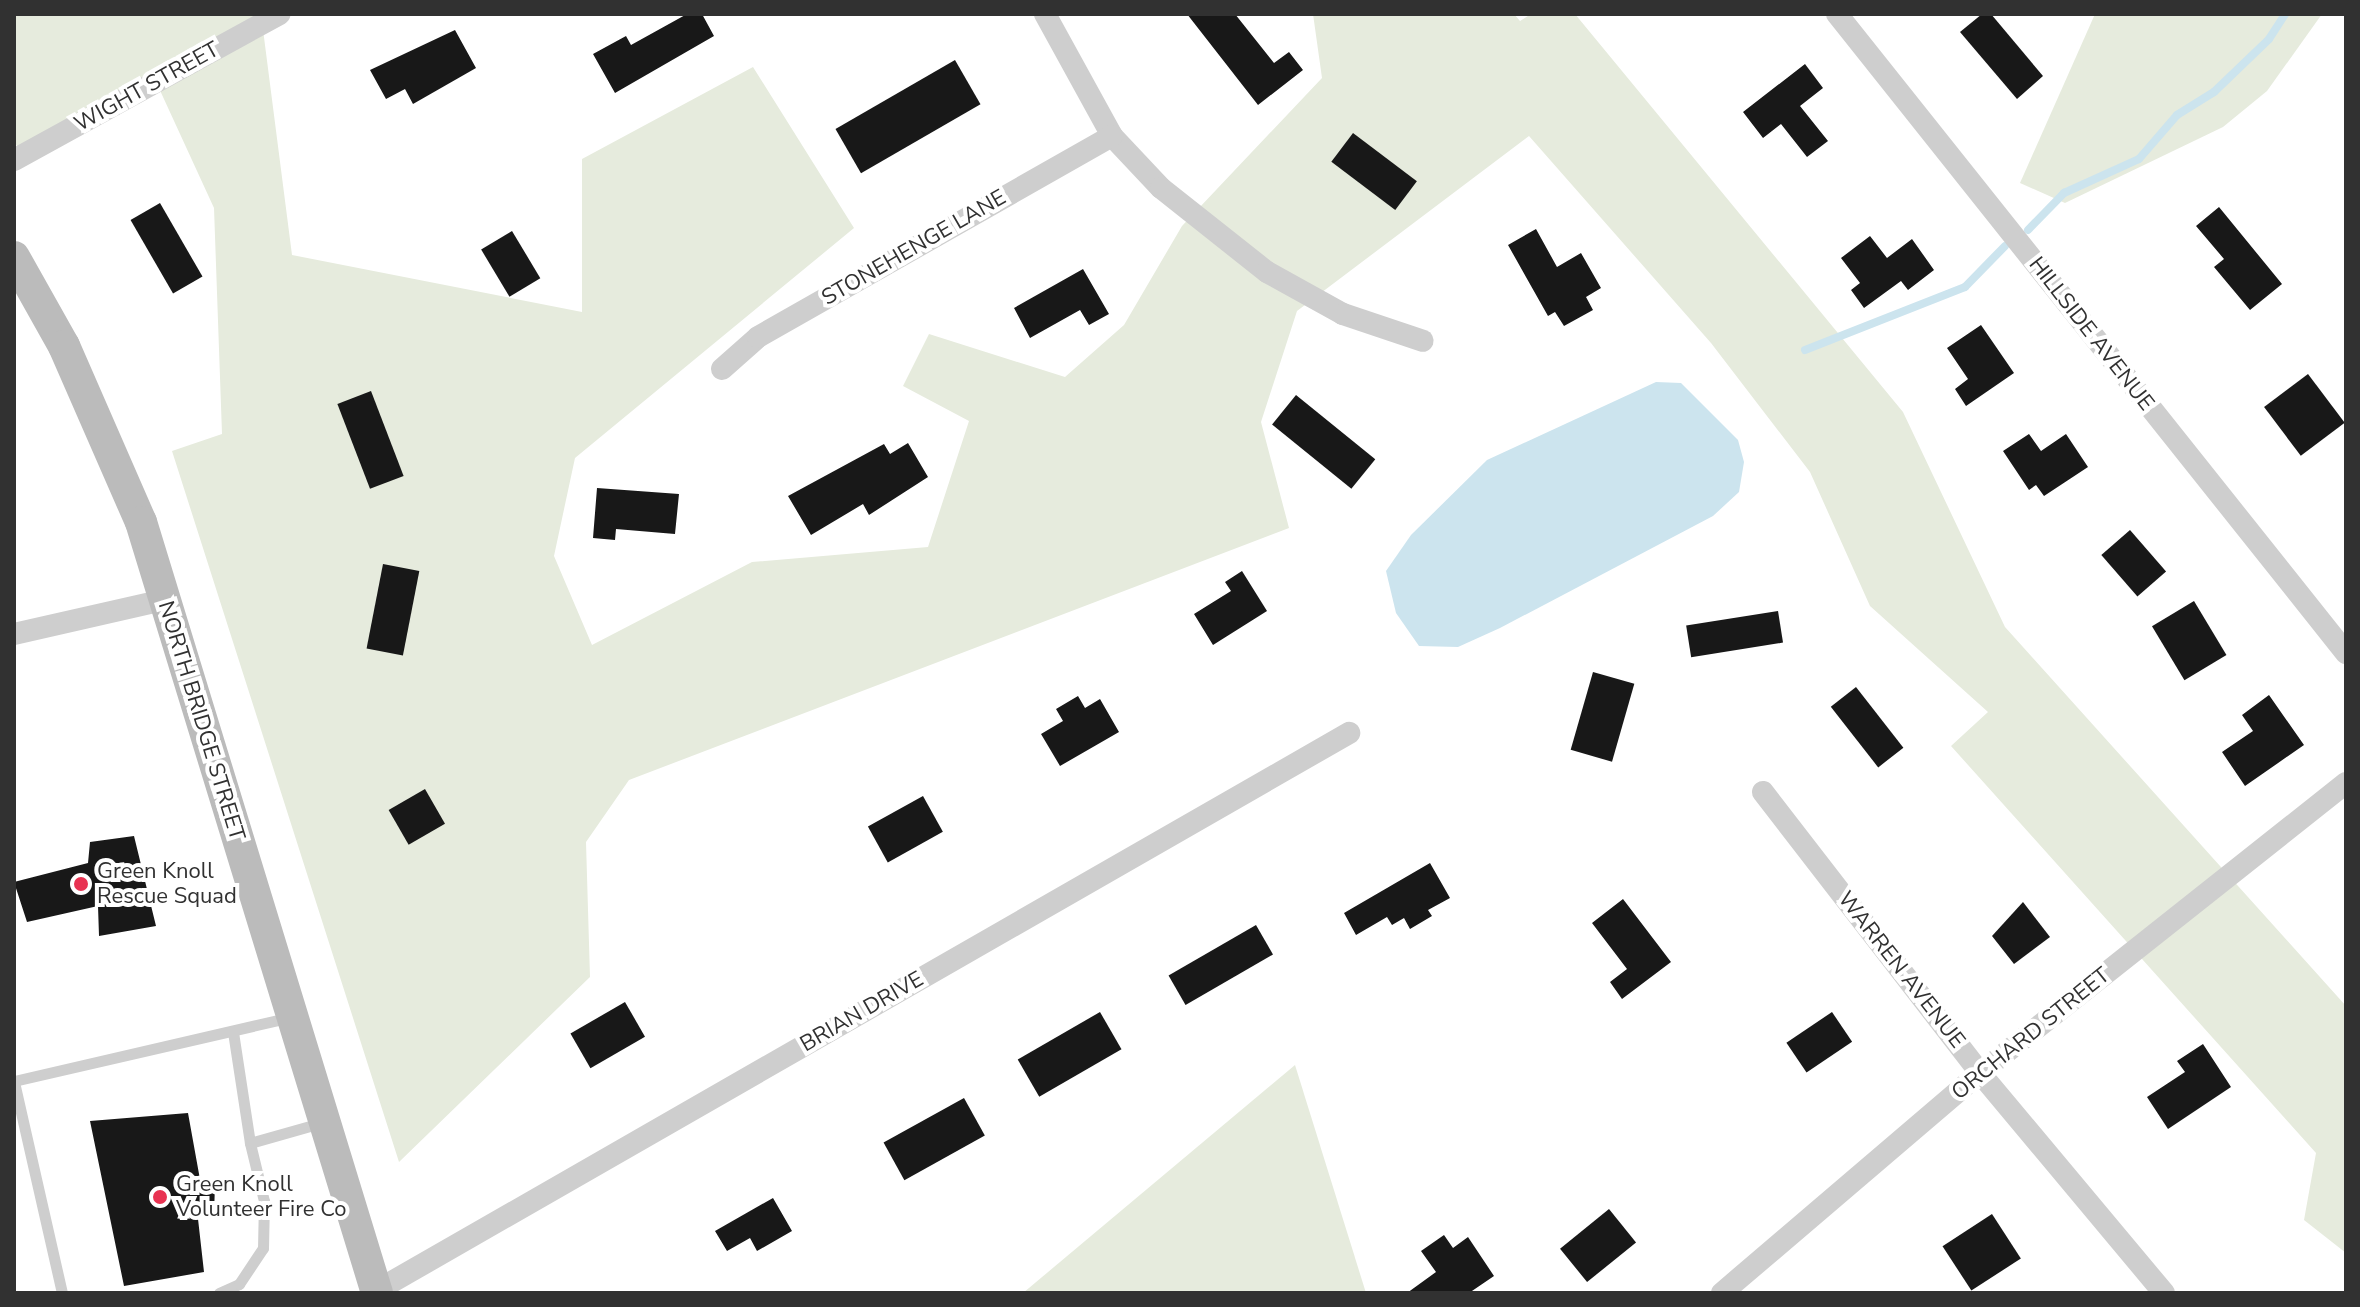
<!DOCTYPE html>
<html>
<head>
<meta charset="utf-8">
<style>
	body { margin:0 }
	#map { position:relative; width:2360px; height:1307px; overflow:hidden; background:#fff; font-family:"Nunito Sans",sans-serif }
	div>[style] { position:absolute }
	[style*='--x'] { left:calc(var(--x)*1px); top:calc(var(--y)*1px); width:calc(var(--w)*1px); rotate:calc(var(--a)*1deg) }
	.green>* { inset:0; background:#e6ebdd }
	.water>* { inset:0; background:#cce4ee }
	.stream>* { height:8px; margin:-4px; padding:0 4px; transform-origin:4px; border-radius:4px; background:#cce4ee }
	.building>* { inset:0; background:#181818; transform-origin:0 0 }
	.lane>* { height:11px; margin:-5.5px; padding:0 5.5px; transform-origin:5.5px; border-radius:5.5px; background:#cecece }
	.street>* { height:22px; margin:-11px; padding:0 11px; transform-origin:11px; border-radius:11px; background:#cecece }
	.secondary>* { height:32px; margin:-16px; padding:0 16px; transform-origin:16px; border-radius:16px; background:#bbb }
	.dots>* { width:22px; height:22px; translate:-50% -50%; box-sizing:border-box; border:4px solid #fff; border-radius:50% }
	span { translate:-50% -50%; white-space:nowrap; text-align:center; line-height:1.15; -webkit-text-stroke:8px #fff; paint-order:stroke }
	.street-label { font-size:22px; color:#313131 }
	.poi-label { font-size:22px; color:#313131 }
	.left { translate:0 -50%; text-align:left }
	.frame { position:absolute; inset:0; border:16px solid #313131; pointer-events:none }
</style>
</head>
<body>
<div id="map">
	<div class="green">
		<i style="clip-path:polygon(14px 14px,261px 14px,292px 255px,582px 312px,582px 159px,753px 67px,854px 228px,575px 458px,554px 556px,592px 645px,752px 562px,928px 547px,969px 421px,903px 386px,929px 334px,1065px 377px,1124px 325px,1182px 226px,1322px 78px,1313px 14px,1514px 14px,1520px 21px,1531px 14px,1575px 14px,1903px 412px,2005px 627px,2346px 1006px,2346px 1253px,2304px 1220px,2316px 1153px,1951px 746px,1988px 712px,1870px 606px,1810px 472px,1711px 343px,1529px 136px,1297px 311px,1261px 422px,1289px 528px,629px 780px,586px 842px,590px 977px,399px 1162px,172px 451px,222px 434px,214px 208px,152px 73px,20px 151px,14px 141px)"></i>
		<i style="clip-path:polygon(2095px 14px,2322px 14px,2267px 91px,2223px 127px,2065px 203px,2020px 183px)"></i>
		<i style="clip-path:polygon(1295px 1065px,1366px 1293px,1023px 1293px)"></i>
	</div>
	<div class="water">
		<i style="clip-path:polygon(1656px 382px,1681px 383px,1738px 440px,1744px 462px,1739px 492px,1713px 516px,1500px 628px,1458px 647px,1419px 646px,1396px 613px,1386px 571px,1411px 535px,1487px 460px)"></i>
	</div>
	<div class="stream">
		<i style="--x:2028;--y:230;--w:52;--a:-45.8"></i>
		<i style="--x:2064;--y:193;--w:82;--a:-24.4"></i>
		<i style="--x:2139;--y:159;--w:58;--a:-49.2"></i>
		<i style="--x:2177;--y:115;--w:44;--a:-31.9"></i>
		<i style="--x:2214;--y:92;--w:76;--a:-43.9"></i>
		<i style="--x:2269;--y:39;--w:30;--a:-57"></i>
		<i style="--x:1805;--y:350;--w:172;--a:-21.5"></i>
		<i style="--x:1965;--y:287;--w:57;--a:-45.7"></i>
	</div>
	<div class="building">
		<i style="clip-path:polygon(687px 14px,702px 14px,714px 36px,615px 93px,593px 54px,626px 36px,631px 45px)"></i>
		<i style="clip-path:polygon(1187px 14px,1235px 14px,1274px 63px,1289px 52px,1303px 70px,1258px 105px)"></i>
		<i style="clip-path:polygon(1982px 14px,1991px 14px,2043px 76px,2017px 99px,1960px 32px)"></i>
		<i style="clip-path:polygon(455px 30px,476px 68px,413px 104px,405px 89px,386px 99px,370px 70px)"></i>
		<i style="left:955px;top:60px;width:51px;height:138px;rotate:60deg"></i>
		<i style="clip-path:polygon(1805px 64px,1823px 88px,1800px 106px,1828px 141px,1807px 157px,1781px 124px,1763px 138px,1743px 112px)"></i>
		<i style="left:1353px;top:133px;width:80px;height:36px;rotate:37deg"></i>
		<i style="left:160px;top:203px;width:85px;height:34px;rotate:60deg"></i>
		<i style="clip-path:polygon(2219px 207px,2282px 284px,2250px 310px,2214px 267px,2224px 259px,2196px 226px)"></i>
		<i style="clip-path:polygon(1536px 229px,1557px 267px,1581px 253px,1601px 288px,1586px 297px,1593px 310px,1564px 326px,1555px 312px,1548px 316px,1508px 245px)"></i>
		<i style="left:512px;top:231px;width:55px;height:36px;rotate:59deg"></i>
		<i style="clip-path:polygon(1870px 236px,1887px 258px,1912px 239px,1934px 270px,1908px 290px,1901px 281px,1864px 308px,1851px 290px,1860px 283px,1841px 258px)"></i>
		<i style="clip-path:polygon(1083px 269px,1109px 314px,1089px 325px,1080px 310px,1030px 338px,1014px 308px)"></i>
		<i style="clip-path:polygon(1981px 325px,2014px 373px,1966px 406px,1955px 389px,1968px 379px,1947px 348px)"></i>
		<i style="left:2308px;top:374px;width:61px;height:55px;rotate:53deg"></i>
		<i style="left:371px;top:391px;width:91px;height:36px;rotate:69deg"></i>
		<i style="left:1296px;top:395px;width:102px;height:38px;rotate:39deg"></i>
		<i style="clip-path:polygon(2029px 434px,2041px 451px,2066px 434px,2088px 467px,2044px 496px,2036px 485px,2029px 490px,2003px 451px)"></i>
		<i style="clip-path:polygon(908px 443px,928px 477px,869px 515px,863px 504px,811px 535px,788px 496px,884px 444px,890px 454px)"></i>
		<i style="clip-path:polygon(597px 488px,679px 494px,675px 534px,616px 529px,615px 540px,593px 538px)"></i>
		<i style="left:2130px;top:530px;width:55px;height:38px;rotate:49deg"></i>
		<i style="left:383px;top:564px;width:37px;height:86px;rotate:11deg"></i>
		<i style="clip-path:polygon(1242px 571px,1267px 611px,1213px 645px,1194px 614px,1231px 591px,1225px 582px)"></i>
		<i style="left:2194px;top:601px;width:63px;height:49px;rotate:59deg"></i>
		<i style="left:1778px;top:611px;width:32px;height:93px;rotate:81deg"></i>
		<i style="left:1593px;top:672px;width:43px;height:81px;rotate:16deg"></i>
		<i style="left:1856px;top:687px;width:77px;height:32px;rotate:52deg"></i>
		<i style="clip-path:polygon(2269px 695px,2304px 745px,2245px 786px,2222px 752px,2253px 731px,2242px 715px)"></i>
		<i style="clip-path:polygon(1078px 696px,1085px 708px,1100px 699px,1119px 732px,1060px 766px,1041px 734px,1063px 721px,1056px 709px)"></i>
		<i style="left:425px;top:789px;width:40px;height:42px;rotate:60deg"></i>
		<i style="left:923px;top:796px;width:41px;height:63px;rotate:61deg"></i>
		<i style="clip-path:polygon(134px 836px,156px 926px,99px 936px,98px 906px,27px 922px,14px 882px,88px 863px,90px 842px)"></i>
		<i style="clip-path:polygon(1430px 863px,1450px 898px,1428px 910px,1432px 916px,1410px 929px,1404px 918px,1392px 925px,1387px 917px,1356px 935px,1344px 913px)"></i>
		<i style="clip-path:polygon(1623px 899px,1671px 962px,1622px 999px,1610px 982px,1627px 969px,1592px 923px)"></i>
		<i style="clip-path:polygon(2023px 902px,2050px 937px,2014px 964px,1992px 936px)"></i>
		<i style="left:1256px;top:925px;width:34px;height:101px;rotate:60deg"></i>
		<i style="left:625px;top:1002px;width:40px;height:63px;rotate:60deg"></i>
		<i style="left:1100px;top:1012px;width:43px;height:95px;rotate:60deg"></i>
		<i style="left:1832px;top:1012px;width:36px;height:55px;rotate:56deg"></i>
		<i style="clip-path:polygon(2203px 1044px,2231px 1087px,2168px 1129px,2147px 1097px,2185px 1072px,2177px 1061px)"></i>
		<i style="left:964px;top:1098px;width:43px;height:92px;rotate:61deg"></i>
		<i style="clip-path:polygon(188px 1113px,201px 1185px,215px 1184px,214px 1215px,197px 1210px,204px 1272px,124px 1286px,90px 1121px)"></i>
		<i style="clip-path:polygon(773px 1198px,792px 1231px,757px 1251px,750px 1238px,727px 1251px,715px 1231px)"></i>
		<i style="left:1609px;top:1209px;width:43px;height:63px;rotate:51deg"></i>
		<i style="left:1992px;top:1214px;width:53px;height:59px;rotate:57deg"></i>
		<i style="clip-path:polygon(1444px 1235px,1453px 1248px,1468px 1237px,1494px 1276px,1469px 1293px,1407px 1293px,1436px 1272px,1421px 1251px)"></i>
	</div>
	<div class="lane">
		<i style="--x:233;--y:1032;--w:112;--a:81.3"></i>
		<i style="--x:62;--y:1293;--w:217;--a:-102.8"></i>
		<i style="--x:14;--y:1081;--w:284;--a:-13"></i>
		<i style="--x:219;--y:1293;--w:22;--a:-24"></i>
		<i style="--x:239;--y:1284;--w:43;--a:-56.3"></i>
		<i style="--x:263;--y:1248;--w:47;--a:-88.8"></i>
		<i style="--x:264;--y:1201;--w:60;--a:-103.6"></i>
		<i style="--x:250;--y:1143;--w:77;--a:-15.8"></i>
	</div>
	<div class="street">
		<i style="--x:1045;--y:14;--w:139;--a:61.2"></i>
		<i style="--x:1112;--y:136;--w:71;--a:46.7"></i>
		<i style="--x:1161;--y:188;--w:135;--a:38.4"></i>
		<i style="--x:1267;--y:272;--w:87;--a:28.9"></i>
		<i style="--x:1343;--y:314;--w:84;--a:18.6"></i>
		<i style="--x:1837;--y:14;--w:817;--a:51.46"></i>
		<i style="--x:14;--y:160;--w:303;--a:-28.8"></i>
		<i style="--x:722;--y:369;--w:48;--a:-41.6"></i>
		<i style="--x:758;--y:337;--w:407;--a:-29.6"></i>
		<i style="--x:14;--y:634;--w:154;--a:-12.8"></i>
		<i style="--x:1763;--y:792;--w:355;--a:52.3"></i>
		<i style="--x:1980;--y:1073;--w:287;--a:50.1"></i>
		<i style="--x:376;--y:1291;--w:1122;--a:-29.83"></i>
		<i style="--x:1722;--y:1293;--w:339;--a:-40.5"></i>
		<i style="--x:1980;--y:1073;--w:467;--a:-38.4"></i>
	</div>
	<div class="secondary">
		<i style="--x:14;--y:257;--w:102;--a:60.7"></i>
		<i style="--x:64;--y:346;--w:192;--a:66.4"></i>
		<i style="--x:141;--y:522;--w:806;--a:72.98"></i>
	</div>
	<div class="dots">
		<i style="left:81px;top:884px;background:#e83352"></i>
		<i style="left:160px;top:1197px;background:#e83352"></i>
	</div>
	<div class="street-label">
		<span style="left:147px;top:87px;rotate:-29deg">WIGHT STREET</span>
		<span style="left:914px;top:248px;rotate:-30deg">STONEHENGE LANE</span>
		<span style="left:2091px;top:334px;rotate:52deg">HILLSIDE AVENUE</span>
		<span style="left:201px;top:721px;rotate:73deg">NORTH BRIDGE STREET</span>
		<span style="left:1901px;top:970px;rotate:52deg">WARREN AVENUE</span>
		<span style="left:862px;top:1012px;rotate:-30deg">BRIAN DRIVE</span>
		<span style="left:2031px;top:1034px;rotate:-39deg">ORCHARD STREET</span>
	</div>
	<div class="poi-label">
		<span class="left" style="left:97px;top:884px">Green Knoll<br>Rescue Squad</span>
		<span class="left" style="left:176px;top:1197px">Green Knoll<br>Volunteer Fire Co</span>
	</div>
	<div class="frame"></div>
</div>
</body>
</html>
